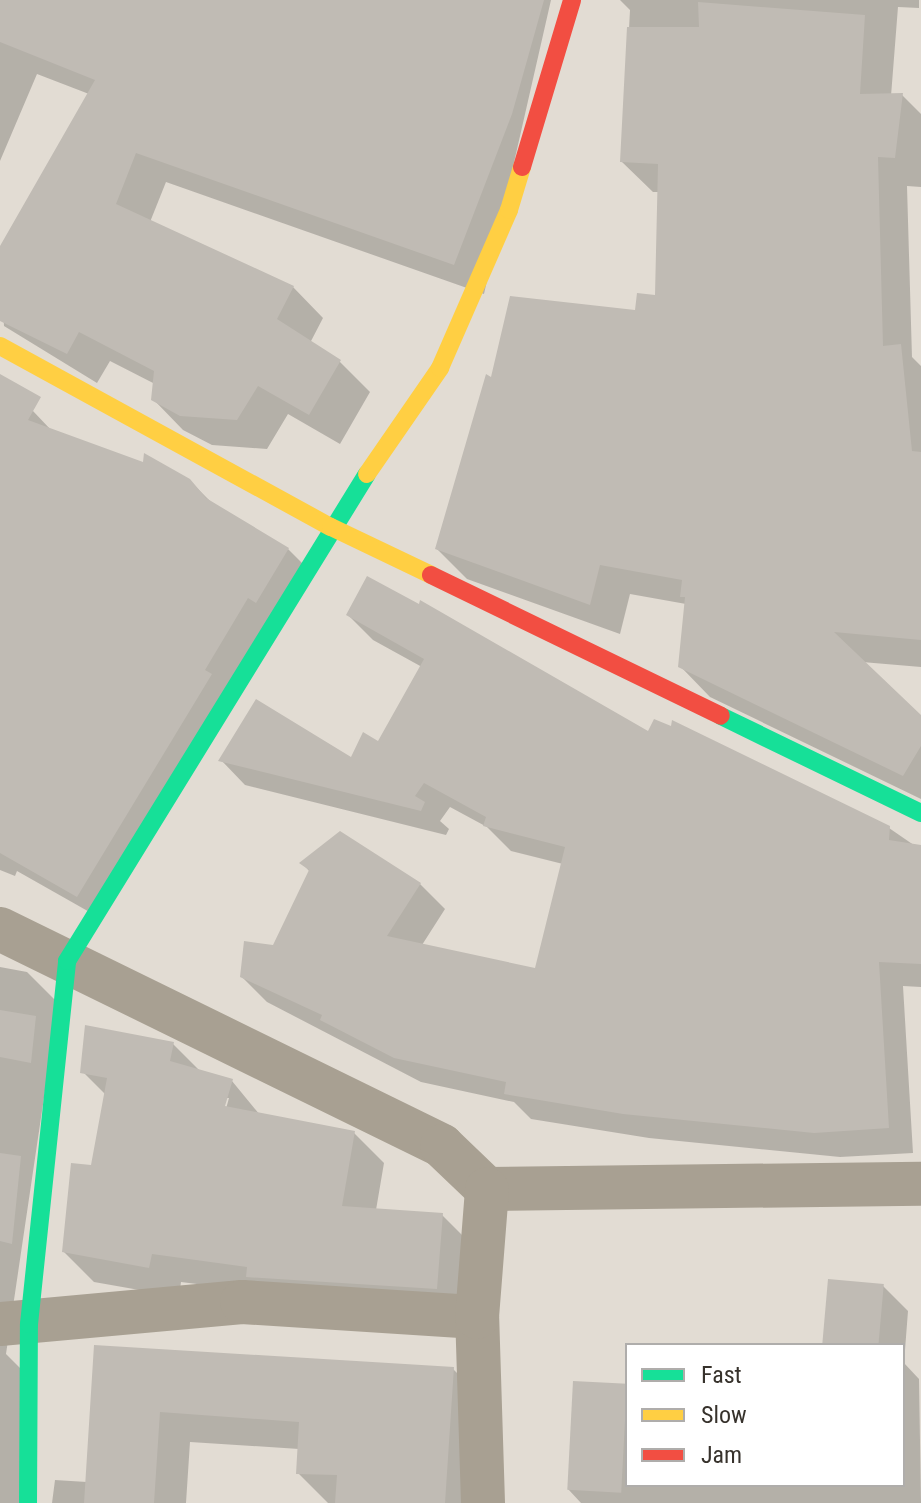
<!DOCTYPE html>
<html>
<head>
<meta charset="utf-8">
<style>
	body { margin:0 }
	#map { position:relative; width:921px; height:1503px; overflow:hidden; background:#e2dcd3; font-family:"Roboto Condensed",sans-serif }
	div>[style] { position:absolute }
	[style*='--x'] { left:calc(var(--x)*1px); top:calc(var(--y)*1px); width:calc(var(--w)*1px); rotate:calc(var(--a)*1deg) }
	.shadow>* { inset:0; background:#0003 }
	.building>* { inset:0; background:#c0bbb4; transform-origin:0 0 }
	.street>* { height:44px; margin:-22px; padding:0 22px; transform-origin:22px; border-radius:22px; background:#a8a092 }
	.fast>* { height:18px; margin:-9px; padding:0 9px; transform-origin:9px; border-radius:9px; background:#16e098 }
	.slow>* { height:18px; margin:-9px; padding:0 9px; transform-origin:9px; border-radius:9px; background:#ffcf43 }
	.jam>* { height:18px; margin:-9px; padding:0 9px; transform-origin:9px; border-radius:9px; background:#f24e42 }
	span { translate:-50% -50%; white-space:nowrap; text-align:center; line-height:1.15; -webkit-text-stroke:6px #fff; paint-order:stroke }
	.legend { position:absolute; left:625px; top:1343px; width:280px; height:144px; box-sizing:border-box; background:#fff; border:2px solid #afadab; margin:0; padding:10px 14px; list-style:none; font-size:24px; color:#37322c }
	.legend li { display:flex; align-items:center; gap:16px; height:40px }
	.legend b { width:40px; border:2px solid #afadab }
</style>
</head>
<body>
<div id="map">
	<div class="shadow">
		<i style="clip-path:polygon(0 0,551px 0,484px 294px,166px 182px,150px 222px,293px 287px,323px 318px,310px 343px,340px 362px,370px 392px,340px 444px,288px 414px,267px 449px,212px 445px,183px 430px,153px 399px,155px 384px,110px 361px,97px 383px,4px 326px,0 250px,89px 94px,37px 74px,0 161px)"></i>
		<i style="clip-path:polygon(620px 0,919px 0,919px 8px,898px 7px,891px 96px,902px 95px,921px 114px,921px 187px,907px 186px,912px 357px,921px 366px,921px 667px,862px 662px,921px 718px,921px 799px,710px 697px,680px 666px,686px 604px,630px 594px,620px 634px,467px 579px,437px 549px,493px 380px,637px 313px,657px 297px,660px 192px,653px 192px,622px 162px,630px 10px)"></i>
		<i style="clip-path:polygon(0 396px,33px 411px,52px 431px,189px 480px,214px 505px,288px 549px,311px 572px,100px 918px,17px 871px,15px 876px,0 870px)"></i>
		<i style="clip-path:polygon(348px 615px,889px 828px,921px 850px,921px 987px,903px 986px,913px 1153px,840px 1157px,649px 1138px,531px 1119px,514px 1102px,421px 1082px,267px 1002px,242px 977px,274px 947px,310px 872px,302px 863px,420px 884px,445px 909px,422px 945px,537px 970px,563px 864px,511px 851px,487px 827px,450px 807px,440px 821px,449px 829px,446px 835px,245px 785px,221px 760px,352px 760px,379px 744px,422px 667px,373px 640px)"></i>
		<i style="clip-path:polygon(0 967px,27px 972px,58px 1003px,6px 1354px,34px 1382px,33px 1503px,0 1503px)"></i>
		<i style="clip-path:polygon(evenodd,173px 1044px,201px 1072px,232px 1081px,260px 1115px,354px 1133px,384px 1163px,376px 1210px,442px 1215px,472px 1245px,467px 1318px,181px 1282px,179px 1297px,94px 1282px,64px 1252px,93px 1167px,106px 1095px,83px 1072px,173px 1044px,225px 1098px,229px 1098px,224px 1116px,225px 1098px)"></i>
		<i style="clip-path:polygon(883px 1286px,908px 1311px,904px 1363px,919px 1379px,921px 1503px,581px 1503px,568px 1489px,627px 1386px,627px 1485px,903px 1485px,903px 1345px,824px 1345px)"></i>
		<i style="clip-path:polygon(96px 1347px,453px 1369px,484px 1400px,477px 1503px,328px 1503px,298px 1473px,299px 1449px,190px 1442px,186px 1503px,52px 1503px,55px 1480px,87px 1482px)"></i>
	</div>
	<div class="building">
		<i style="clip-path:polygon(0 0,544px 0,512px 114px,454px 265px,136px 153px,116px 204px,294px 286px,277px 319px,341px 360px,309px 415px,258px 386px,237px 420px,180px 416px,151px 400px,154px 371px,79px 332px,67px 354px,0 321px,0 246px,95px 80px,0 42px)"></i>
		<i style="clip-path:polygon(698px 2px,865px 15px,860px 94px,903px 93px,895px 158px,878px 157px,883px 346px,901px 344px,912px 451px,921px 452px,921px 640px,834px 632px,921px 715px,921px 746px,903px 776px,678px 667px,685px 597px,680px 597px,682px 580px,600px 565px,590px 605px,435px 549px,486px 374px,491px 377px,510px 296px,635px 310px,637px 293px,655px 295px,658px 164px,620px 162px,627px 27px,699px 27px)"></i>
		<i style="clip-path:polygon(0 374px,41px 397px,28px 420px,143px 462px,144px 453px,190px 479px,206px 498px,289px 548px,256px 603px,248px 598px,205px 670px,212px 674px,77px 897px,0 853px)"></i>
		<i style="clip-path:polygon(367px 576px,419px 604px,420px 600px,648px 731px,654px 719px,671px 726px,672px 720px,890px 826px,889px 840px,921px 845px,921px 964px,879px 962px,889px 1128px,814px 1133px,623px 1114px,504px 1094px,506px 1082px,394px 1058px,320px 1020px,322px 1015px,240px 977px,244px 941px,273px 945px,309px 870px,299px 863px,340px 831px,421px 883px,387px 936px,535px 968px,565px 847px,483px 826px,486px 817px,424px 783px,415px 796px,425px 802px,421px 811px,218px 761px,256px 699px,351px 757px,363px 732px,378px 741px,424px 659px,346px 615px)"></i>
		<i style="clip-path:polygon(0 1010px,36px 1016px,31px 1063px,0 1057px)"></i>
		<i style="clip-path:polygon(85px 1025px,174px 1042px,170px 1061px,233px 1079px,225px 1106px,355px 1131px,342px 1206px,443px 1213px,437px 1289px,246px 1277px,247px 1267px,152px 1254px,149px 1268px,62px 1252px,71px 1163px,91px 1165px,107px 1078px,80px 1073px)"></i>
		<i style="clip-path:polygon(0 1153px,21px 1156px,12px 1244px,0 1241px)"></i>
		<i style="left:828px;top:1279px;width:56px;height:66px;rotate:5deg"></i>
		<i style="clip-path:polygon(94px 1345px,454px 1367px,445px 1503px,335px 1503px,337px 1475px,296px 1474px,299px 1422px,160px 1412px,154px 1503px,84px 1503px)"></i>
		<i style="left:573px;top:1381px;width:54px;height:109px;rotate:3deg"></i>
	</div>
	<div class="street">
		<i style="--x:0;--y:929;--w:492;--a:26.1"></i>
		<i style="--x:442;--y:1146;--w:62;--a:43.7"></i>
		<i style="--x:487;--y:1189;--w:434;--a:-0.7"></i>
		<i style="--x:0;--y:1324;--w:243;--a:-5.2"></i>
		<i style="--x:242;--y:1302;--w:235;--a:3.7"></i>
		<i style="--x:483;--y:1503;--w:186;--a:-91.8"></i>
		<i style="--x:477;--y:1317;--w:128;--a:-85.5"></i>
	</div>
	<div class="fast">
		<i style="--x:721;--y:716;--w:222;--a:25.9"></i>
		<i style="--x:28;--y:1503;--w:179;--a:-89.7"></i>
		<i style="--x:29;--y:1324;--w:365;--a:-84"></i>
		<i style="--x:67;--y:961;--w:572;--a:-58.37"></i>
	</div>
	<div class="slow">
		<i style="--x:0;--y:346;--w:377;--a:28.7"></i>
		<i style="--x:331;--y:527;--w:111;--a:25.6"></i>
		<i style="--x:367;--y:474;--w:129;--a:-55.4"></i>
		<i style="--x:440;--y:368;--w:172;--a:-66.4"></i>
		<i style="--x:509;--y:210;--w:45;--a:-73.2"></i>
	</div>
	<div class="jam">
		<i style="--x:522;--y:167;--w:174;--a:-73.3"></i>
		<i style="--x:431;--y:575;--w:322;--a:25.9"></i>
	</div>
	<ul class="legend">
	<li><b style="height:10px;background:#16e098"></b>Fast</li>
	<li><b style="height:10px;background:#ffcf43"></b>Slow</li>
	<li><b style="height:10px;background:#f24e42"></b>Jam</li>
	</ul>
</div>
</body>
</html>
